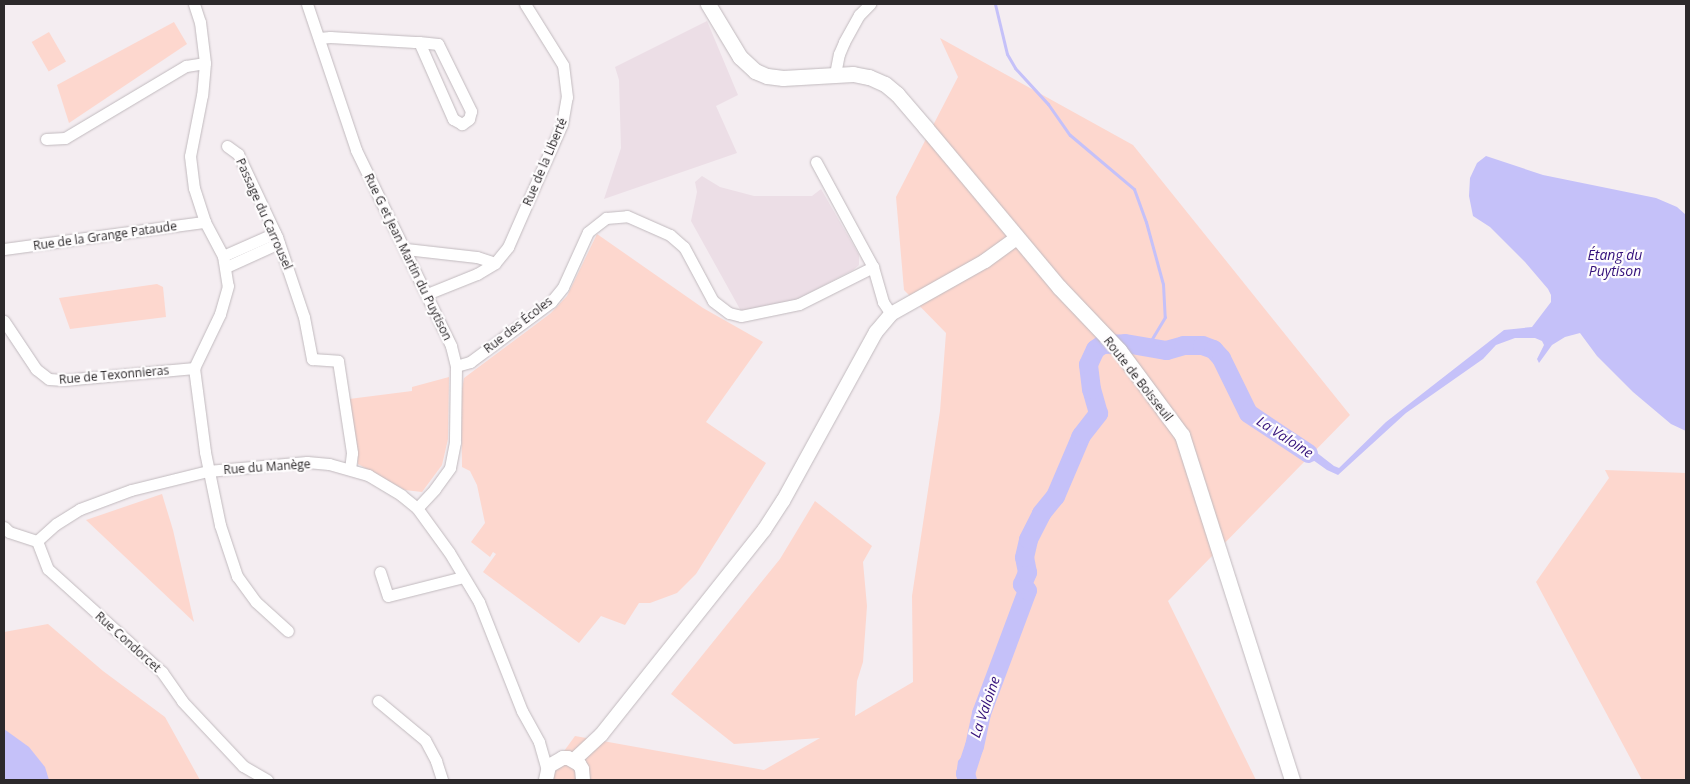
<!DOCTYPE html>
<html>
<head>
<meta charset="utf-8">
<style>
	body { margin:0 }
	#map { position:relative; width:1690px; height:784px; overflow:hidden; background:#f4edf1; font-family:"Open Sans",sans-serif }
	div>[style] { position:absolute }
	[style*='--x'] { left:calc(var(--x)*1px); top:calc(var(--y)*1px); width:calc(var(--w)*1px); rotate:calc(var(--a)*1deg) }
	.built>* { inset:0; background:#ecdee6 }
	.green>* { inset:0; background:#fdd7ce; transform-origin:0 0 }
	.water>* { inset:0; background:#c5c1f9 }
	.stream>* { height:3px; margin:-1.5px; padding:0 1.5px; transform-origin:1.5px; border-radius:1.5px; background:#c5c1f9 }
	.river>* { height:19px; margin:-9.5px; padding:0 9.5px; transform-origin:9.5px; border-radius:9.5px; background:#c5c1f9 }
	.roads { filter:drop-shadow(0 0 1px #c1babe) drop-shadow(0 0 1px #c1babe) }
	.minor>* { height:11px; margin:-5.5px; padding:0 5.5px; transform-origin:5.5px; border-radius:5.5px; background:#fff }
	.tertiary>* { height:14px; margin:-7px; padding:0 7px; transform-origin:7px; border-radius:7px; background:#fff }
	.secondary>* { height:15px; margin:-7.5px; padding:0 7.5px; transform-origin:7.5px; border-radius:7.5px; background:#fff }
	span { translate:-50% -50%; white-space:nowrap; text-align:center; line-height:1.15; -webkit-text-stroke:4.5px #fefcfd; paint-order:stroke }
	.street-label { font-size:12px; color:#2c292b }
	.water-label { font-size:14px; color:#33107a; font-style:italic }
	.frame { position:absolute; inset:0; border:5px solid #2c292b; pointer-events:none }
</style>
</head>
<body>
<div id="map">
	<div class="built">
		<i style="clip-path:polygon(707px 21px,738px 95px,716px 106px,737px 153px,604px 199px,621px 148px,619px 80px,615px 67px)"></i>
		<i style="clip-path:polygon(702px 176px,720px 187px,754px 196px,812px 196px,821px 189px,859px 255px,859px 265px,853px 270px,796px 300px,741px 311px,691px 221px,697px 192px,695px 182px)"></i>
	</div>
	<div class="green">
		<i style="clip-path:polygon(174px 22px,187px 44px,69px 123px,57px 85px)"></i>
		<i style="left:49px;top:32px;width:34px;height:20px;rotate:60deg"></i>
		<i style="clip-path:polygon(940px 38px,1133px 145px,1350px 415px,1168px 601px,1256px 780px,543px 780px,575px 736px,764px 770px,820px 738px,734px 744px,671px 694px,780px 559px,815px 501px,872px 546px,863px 562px,867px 606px,863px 662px,857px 681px,855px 716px,913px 682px,912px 596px,940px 411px,946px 333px,904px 290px,896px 197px,958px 77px)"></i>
		<i style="clip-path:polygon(597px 234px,703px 308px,763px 342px,706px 422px,766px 463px,696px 574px,677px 593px,650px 603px,639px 603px,625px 625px,601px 616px,579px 643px,483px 572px,496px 554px,493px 552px,490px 557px,471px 542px,485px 523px,477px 485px,470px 471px,462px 467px,461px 395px,464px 378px,551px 313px,567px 296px)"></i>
		<i style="clip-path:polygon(157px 284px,163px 287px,166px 317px,70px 329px,59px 298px)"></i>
		<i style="clip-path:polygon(449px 377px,448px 439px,442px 465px,422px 492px,405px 490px,358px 464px,349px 399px,412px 391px,412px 387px)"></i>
		<i style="clip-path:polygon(1605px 470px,1686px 473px,1686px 780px,1642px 780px,1536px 582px,1609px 478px)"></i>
		<i style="clip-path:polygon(162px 494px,173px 530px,194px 622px,86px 520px)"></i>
		<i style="clip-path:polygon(48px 624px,103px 671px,165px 717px,200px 780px,4px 780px,4px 632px)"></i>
	</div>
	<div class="water">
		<i style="clip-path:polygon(1486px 156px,1543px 175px,1656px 198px,1677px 207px,1686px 215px,1686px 431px,1671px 424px,1633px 392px,1597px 356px,1580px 333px,1565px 337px,1552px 345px,1539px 363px,1537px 359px,1544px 345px,1542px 341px,1535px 338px,1515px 338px,1496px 345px,1483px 359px,1406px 413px,1338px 475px,1327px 470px,1275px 433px,1263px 426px,1250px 424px,1241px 417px,1239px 407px,1228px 387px,1215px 355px,1208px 351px,1179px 347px,1154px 353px,1139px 348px,1130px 349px,1112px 333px,1125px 343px,1166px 350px,1183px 345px,1202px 345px,1213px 349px,1221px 358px,1248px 413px,1288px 440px,1294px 435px,1334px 466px,1339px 468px,1386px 422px,1504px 330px,1532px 327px,1551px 302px,1551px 295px,1548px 289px,1525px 262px,1490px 227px,1473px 216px,1469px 196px,1470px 178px,1477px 163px)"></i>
		<i style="clip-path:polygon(1099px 341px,1102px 344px,1099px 350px,1094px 349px,1088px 365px,1091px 389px,1098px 413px,1081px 435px,1055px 496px,1041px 513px,1028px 539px,1024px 555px,1027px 590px,981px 713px,974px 746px,965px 772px,967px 780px,962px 780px,957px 769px,958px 761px,971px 746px,976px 717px,996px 664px,1001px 639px,1024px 592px,1024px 574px,1020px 555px,1026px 533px,1057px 486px,1072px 433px,1087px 423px,1094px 414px,1088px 389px,1084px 358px,1086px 353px)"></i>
		<i style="clip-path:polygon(4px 729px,29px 747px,45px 767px,49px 780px,4px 780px)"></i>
	</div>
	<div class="stream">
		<i style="--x:995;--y:4;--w:51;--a:76.5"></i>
		<i style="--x:1007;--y:54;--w:16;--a:60"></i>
		<i style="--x:1015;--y:68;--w:49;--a:47.5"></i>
		<i style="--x:1048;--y:104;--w:38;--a:55"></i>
		<i style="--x:1070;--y:135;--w:84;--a:40.2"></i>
		<i style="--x:1134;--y:189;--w:35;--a:70"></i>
		<i style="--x:1146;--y:222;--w:64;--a:74.7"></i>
		<i style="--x:1163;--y:284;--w:33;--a:87"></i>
		<i style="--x:1165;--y:317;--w:35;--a:121"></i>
	</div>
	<div class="river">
		<i style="--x:967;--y:780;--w:7;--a:-106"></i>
		<i style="--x:965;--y:773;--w:28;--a:-72"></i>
		<i style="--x:974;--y:746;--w:34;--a:-78"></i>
		<i style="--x:981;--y:713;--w:131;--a:-69.5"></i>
		<i style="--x:1027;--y:590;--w:8;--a:-130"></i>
		<i style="--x:1022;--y:584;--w:13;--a:-67"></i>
		<i style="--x:1027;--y:572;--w:15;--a:-101"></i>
		<i style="--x:1024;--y:557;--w:18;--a:-77"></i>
		<i style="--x:1028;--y:539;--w:29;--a:-63"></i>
		<i style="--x:1041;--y:513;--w:22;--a:-51"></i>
		<i style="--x:1055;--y:496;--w:66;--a:-66.9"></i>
		<i style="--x:1081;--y:435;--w:28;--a:-52"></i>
		<i style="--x:1098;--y:413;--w:25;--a:-106"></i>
		<i style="--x:1091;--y:389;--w:25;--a:-97"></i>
		<i style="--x:1088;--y:364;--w:17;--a:-65"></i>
		<i style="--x:1095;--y:349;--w:9;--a:-36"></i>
		<i style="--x:1102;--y:344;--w:23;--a:-2"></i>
		<i style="--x:1125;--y:343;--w:42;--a:9.7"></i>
		<i style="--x:1166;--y:350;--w:18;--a:-16"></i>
		<i style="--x:1183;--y:345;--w:19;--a:0"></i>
		<i style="--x:1202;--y:345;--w:12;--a:20"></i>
		<i style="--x:1213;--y:349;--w:12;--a:48"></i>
		<i style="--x:1221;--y:358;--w:61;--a:63.9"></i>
		<i style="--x:1248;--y:413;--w:72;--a:33.7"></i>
	</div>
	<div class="roads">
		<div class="minor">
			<i style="--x:194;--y:4;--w:19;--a:72"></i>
			<i style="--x:200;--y:22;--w:41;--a:83"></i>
			<i style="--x:205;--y:63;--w:32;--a:95"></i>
			<i style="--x:202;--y:95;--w:62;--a:101.1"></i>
			<i style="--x:190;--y:156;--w:32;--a:83"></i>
			<i style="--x:194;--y:188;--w:36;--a:72"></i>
			<i style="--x:205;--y:222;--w:38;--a:62"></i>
			<i style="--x:223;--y:256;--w:30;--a:81"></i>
			<i style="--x:228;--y:286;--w:29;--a:106"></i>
			<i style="--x:220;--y:314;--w:60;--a:115.7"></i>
			<i style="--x:194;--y:368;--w:85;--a:82.5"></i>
			<i style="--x:205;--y:452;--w:75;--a:78.4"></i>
			<i style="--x:220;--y:525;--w:54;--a:71.6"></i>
			<i style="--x:237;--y:576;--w:32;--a:54"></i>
			<i style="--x:256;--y:602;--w:43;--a:42.2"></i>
			<i style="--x:307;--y:4;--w:154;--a:71.4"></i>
			<i style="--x:356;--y:150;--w:218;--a:64.1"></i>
			<i style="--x:451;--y:346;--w:21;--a:76"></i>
			<i style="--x:456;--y:366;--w:76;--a:90.8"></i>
			<i style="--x:455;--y:442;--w:26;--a:101"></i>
			<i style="--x:450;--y:468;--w:26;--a:126"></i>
			<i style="--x:435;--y:489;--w:26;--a:133"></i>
			<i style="--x:319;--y:38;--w:11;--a:-5"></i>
			<i style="--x:330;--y:37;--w:85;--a:3.4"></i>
			<i style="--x:415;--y:42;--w:4;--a:0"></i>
			<i style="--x:419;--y:42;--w:19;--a:6"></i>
			<i style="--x:438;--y:44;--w:75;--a:63.8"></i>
			<i style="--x:471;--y:111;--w:8;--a:104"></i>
			<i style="--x:469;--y:119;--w:9;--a:144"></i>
			<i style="--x:462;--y:124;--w:10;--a:-151"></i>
			<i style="--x:453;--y:119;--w:84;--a:-113.8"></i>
			<i style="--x:835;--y:74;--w:20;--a:-79"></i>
			<i style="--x:839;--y:54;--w:13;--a:-67"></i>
			<i style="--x:844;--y:42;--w:31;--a:-61"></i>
			<i style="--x:859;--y:15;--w:16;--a:-45"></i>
			<i style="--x:46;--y:139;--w:19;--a:-3"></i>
			<i style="--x:65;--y:138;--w:141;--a:-30.8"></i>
			<i style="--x:186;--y:66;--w:19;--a:-9"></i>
			<i style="--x:227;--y:146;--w:14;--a:36"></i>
			<i style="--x:238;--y:154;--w:92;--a:64.8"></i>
			<i style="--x:277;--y:237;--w:84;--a:71.4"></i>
			<i style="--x:304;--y:317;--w:43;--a:79.2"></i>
			<i style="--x:312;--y:359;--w:26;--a:4"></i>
			<i style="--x:338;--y:361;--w:93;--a:81.3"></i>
			<i style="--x:352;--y:453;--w:16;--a:97"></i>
			<i style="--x:816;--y:162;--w:119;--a:61.5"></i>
			<i style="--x:873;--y:267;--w:36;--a:74"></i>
			<i style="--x:883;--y:302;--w:14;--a:56"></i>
			<i style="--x:4;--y:249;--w:203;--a:-7.7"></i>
			<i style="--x:406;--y:249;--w:71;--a:6.4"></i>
			<i style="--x:477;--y:257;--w:19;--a:18"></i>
			<i style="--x:223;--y:256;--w:57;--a:-23.9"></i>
			<i style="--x:226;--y:267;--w:58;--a:-24.4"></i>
			<i style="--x:427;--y:294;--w:54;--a:-21.8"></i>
			<i style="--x:477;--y:274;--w:21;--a:-31"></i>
			<i style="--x:495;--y:263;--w:21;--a:-51"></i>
			<i style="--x:508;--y:247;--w:134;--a:-66.3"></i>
			<i style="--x:562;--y:124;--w:27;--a:-80"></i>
			<i style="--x:567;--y:97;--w:32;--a:-97"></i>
			<i style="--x:563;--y:65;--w:72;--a:-121.9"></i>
			<i style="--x:4;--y:321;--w:58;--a:56.3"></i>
			<i style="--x:36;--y:369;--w:16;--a:38"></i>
			<i style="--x:49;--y:379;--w:14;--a:4"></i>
			<i style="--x:63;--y:380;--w:132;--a:-5.2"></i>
			<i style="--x:456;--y:366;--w:15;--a:-16"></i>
			<i style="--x:470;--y:362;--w:101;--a:-36.5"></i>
			<i style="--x:551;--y:302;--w:19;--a:-51"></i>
			<i style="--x:563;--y:287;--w:60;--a:-65.6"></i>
			<i style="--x:588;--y:232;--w:23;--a:-38"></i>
			<i style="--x:606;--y:218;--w:21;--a:-5"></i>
			<i style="--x:627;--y:216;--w:47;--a:23.8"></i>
			<i style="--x:670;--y:235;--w:18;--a:41"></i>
			<i style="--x:684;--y:247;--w:61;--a:61.8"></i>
			<i style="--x:713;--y:301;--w:20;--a:37"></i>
			<i style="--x:729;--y:313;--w:12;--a:14"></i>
			<i style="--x:741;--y:316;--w:59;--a:-11.7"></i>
			<i style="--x:799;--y:304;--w:83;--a:-26.6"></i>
			<i style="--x:4;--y:527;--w:7;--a:45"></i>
			<i style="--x:9;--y:532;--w:29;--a:18"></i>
			<i style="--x:37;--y:541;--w:25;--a:-42"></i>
			<i style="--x:56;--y:524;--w:28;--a:-32"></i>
			<i style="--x:80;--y:509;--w:54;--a:-20.4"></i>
			<i style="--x:131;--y:490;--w:79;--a:-13.9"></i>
			<i style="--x:208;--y:471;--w:99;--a:-5.2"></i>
			<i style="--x:307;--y:462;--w:22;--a:5"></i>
			<i style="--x:329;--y:464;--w:41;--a:15.8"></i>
			<i style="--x:368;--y:475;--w:39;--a:31"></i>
			<i style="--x:401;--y:495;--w:21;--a:39"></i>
			<i style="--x:417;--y:508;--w:54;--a:54"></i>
			<i style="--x:449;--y:552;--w:58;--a:59"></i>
			<i style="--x:479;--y:602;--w:117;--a:68.5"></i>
			<i style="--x:522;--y:711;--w:35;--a:61"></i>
			<i style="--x:539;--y:742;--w:29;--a:74"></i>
			<i style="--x:37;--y:541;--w:30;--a:69"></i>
			<i style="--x:48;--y:569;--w:154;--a:42.1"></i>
			<i style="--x:162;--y:672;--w:35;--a:55"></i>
			<i style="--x:182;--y:701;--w:89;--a:46.8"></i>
			<i style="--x:243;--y:766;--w:28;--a:30"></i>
			<i style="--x:380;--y:572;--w:25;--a:72"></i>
			<i style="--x:388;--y:596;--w:77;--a:-14.2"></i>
			<i style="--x:378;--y:701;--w:61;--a:39.7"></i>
			<i style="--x:425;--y:740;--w:24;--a:62"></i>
			<i style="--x:436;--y:761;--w:20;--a:72"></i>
		</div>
		<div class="tertiary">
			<i style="--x:574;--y:760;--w:37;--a:-43"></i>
			<i style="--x:601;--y:735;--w:262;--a:-51.5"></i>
			<i style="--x:764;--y:530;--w:35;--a:-57"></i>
			<i style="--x:783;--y:501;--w:193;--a:-61.2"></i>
			<i style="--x:876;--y:332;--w:23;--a:-50"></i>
			<i style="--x:891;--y:314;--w:108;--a:-29.4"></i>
			<i style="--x:985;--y:261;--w:39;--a:-36"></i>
			<i style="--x:546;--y:780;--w:14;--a:-78"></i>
			<i style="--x:549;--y:766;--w:16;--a:-30"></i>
			<i style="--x:563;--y:758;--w:5;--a:0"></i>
			<i style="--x:568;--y:758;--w:13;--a:29"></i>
			<i style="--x:579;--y:764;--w:6;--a:59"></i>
			<i style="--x:582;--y:769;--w:11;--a:85"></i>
		</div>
		<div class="secondary">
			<i style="--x:708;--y:4;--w:62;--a:58.9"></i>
			<i style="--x:740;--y:57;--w:21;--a:43"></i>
			<i style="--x:755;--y:71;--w:13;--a:23"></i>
			<i style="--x:767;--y:76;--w:16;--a:7"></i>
			<i style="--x:783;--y:78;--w:70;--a:-3.3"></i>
			<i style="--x:853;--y:74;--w:16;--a:11"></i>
			<i style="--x:869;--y:77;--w:17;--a:24"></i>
			<i style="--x:885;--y:84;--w:16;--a:40"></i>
			<i style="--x:897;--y:94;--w:45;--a:49.5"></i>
			<i style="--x:926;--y:128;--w:207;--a:50.1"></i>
			<i style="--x:1059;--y:287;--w:87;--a:46.4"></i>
			<i style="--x:1119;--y:350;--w:106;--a:53.5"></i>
			<i style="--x:1182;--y:435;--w:362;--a:72.3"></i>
		</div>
	</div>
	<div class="street-label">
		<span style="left:545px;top:162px;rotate:-67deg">Rue de la Liberté</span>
		<span style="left:264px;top:214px;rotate:66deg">Passage du Carrousel</span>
		<span style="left:105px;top:236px;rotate:-8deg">Rue de la Grange Pataude</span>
		<span style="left:408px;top:257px;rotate:64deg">Rue G et Jean Martin du Puytison</span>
		<span style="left:518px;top:325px;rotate:-38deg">Rue des Écoles</span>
		<span style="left:114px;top:375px;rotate:-5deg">Rue de Texonnieras</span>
		<span style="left:1138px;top:379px;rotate:52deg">Route de Boisseuil</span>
		<span style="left:267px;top:467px;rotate:-4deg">Rue du Manège</span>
		<span style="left:128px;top:642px;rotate:42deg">Rue Condorcet</span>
	</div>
	<div class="water-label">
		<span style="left:1615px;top:263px">Étang du<br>Puytison</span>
		<span style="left:1285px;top:437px;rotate:33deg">La Valoine</span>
		<span style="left:985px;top:707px;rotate:-71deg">La Valoine</span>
	</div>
	<div class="frame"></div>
</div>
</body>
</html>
